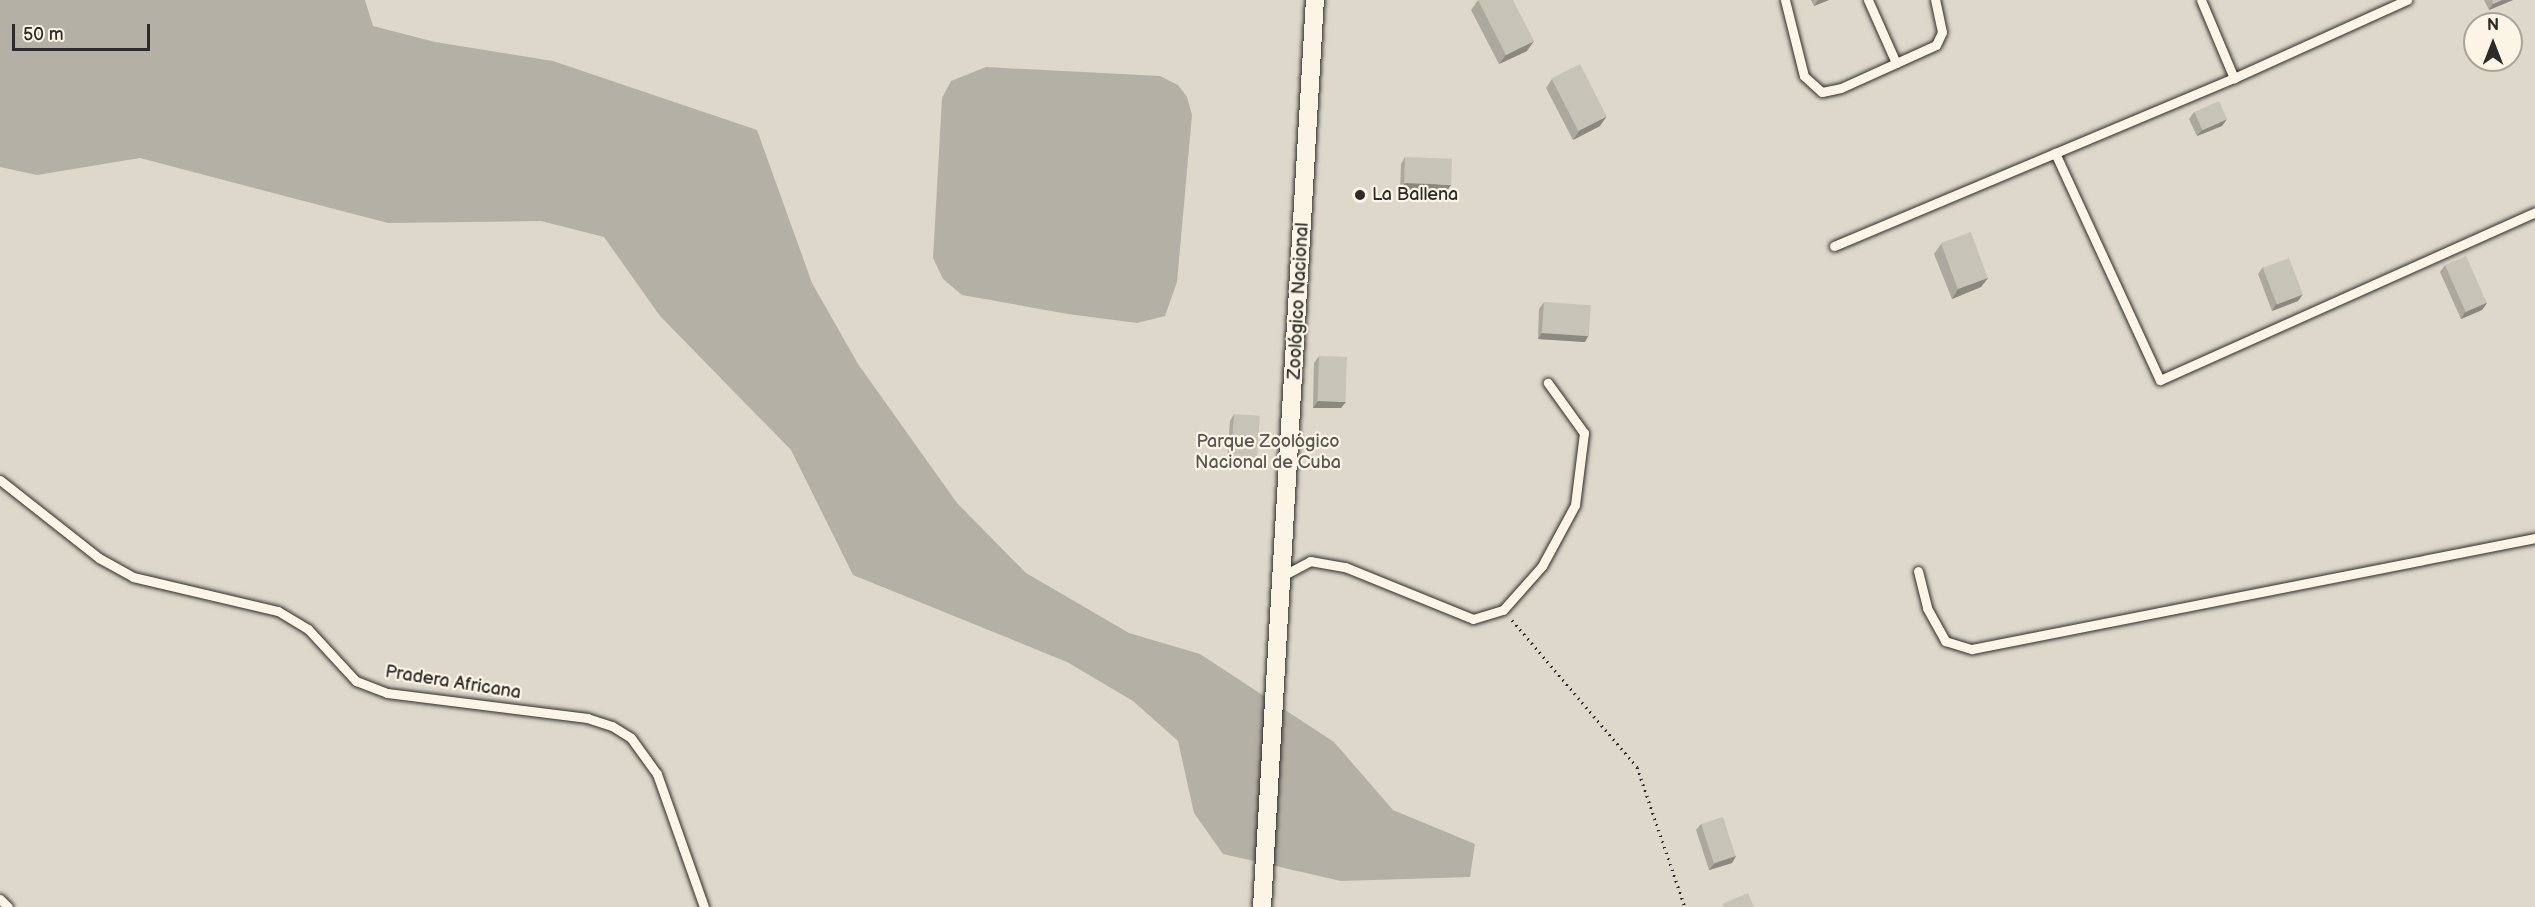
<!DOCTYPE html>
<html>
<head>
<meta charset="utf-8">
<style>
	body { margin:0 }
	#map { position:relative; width:2535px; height:907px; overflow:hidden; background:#fcf5e5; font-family:"Balsamiq Sans",sans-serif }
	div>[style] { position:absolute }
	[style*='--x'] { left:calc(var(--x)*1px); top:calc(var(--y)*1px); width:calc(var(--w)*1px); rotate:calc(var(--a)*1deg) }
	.green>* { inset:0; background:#ded8ca }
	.water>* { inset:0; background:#b4b0a5 }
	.path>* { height:3px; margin-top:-1.5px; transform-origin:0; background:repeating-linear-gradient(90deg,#2b2b2b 0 1.5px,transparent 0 6px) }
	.roads { filter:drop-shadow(0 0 2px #2b2b2b) drop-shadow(0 0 2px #2b2b2b) }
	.lane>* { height:9px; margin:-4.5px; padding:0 4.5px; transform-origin:4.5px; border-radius:4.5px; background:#fcf5e5 }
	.street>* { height:18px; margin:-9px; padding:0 9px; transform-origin:9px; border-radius:9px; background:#fcf5e5 }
	.wall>* { inset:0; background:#aca89d }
	.shaded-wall>* { inset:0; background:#8c8880 }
	.building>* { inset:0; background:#c8c3b7; transform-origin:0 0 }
	.dots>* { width:16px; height:16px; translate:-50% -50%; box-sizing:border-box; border:3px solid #fcf5e5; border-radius:50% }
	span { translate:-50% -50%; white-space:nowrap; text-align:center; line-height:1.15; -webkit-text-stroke:4.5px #fcf5e5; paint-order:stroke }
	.poi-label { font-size:18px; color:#2b2b2b }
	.left { translate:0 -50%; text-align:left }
	.street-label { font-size:18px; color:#2b2b2b }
	.park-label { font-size:18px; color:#585653 }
	.north { position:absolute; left:2463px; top:12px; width:60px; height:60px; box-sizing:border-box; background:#fcf5e5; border:2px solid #a8a49b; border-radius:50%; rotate:0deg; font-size:16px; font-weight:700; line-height:24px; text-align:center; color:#2b2b2b }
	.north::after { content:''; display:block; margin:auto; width:21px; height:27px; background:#2b2b2b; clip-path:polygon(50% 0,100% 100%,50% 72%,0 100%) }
	.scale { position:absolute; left:12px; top:24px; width:138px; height:27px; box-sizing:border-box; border:3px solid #2b2b2b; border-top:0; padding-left:8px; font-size:18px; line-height:21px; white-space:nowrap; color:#2b2b2b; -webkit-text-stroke:4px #fcf5e5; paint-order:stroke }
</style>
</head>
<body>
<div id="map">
	<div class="green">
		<i style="clip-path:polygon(evenodd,0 0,2535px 0,2535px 907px,0 907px,0 0,2475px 24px,2511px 24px,2511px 60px,2475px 60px,2475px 24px)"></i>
	</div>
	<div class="water">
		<i style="clip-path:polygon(0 0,365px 0,373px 26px,435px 42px,553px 61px,757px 130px,812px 283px,858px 364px,957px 503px,1026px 573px,1129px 633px,1200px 654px,1334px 742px,1393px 810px,1475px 844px,1470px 877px,1341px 881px,1223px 854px,1194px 813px,1178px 741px,1133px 701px,1067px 662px,853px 575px,791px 450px,660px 316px,604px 237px,541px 221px,388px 223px,140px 158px,37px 175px,0 167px)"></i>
		<i style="clip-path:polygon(986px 67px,1160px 76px,1178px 85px,1187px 97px,1192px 115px,1177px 282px,1165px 316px,1137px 323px,1068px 314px,962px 295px,943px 279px,933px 258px,942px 98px,951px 81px)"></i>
	</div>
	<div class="path">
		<i style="--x:1512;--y:620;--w:193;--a:49.6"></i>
		<i style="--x:1637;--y:767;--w:148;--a:71.1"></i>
	</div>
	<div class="roads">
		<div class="lane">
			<i style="--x:1785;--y:0;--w:78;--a:76"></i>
			<i style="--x:1804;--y:76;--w:24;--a:42"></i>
			<i style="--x:1822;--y:92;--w:19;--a:-12"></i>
			<i style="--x:1841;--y:88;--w:104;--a:-24.4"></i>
			<i style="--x:1936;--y:45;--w:14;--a:-65"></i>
			<i style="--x:1942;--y:32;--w:33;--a:-102"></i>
			<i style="--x:1868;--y:0;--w:69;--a:66"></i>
			<i style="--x:2201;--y:0;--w:85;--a:67.1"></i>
			<i style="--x:2055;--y:153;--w:250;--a:65.2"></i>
			<i style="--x:2160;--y:380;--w:411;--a:-24.1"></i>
			<i style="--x:1834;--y:246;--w:434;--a:-22.8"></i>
			<i style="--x:2234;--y:78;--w:190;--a:-24.3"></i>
			<i style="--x:0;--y:480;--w:126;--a:38.2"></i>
			<i style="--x:99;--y:558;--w:39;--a:29"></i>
			<i style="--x:133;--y:577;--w:149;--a:13.2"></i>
			<i style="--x:278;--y:611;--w:35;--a:31"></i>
			<i style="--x:308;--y:629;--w:71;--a:47.3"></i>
			<i style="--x:356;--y:681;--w:33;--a:21"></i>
			<i style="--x:387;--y:693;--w:202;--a:7.1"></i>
			<i style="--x:587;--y:718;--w:26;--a:18"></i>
			<i style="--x:612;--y:726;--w:22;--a:32"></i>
			<i style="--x:631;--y:738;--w:44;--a:54.2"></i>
			<i style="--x:657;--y:774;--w:141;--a:70.5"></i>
			<i style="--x:1918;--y:571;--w:38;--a:76"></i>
			<i style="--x:1927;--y:608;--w:38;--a:61"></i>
			<i style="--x:1945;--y:641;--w:28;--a:17"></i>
			<i style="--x:1972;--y:649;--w:574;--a:-11.15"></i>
			<i style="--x:1284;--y:575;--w:30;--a:-28"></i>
			<i style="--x:1310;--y:561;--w:36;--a:10"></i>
			<i style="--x:1345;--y:567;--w:138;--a:22.1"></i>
			<i style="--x:1473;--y:619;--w:31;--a:-17"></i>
			<i style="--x:1503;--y:610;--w:59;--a:-48.4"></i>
			<i style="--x:1542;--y:566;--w:69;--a:-61.6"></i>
			<i style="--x:1575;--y:505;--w:73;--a:-82.9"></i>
			<i style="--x:1584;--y:433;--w:62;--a:-125.8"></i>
			<i style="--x:0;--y:899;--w:11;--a:45"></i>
		</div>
		<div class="street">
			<i style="--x:1262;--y:907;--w:909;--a:-86.66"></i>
		</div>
	</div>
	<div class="wall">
		<i style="clip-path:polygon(1478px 0,1527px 51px,1499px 64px,1471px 10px)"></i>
		<i style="clip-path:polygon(1811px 0,1829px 0,1814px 6px)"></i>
		<i style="clip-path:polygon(2484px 0,2513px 0,2489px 10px)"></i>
		<i style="clip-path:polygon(1552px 79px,1600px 126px,1573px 140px,1546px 88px)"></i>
		<i style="clip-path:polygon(2194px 112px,2227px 119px,2222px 126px,2197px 136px,2189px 119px)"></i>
		<i style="clip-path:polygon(1405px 157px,1446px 192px,1400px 190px,1401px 164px)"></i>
		<i style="clip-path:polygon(1941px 244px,1988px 278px,1981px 287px,1952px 299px,1934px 254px)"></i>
		<i style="clip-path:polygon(2445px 265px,2487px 303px,2482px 310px,2461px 319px,2440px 272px)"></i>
		<i style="clip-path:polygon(2263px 267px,2303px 294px,2298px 301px,2272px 311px,2258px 274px)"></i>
		<i style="clip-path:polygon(1544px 302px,1585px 342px,1538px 339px,1539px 309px)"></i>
		<i style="clip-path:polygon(1319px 356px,1341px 408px,1313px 408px,1314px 363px)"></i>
		<i style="clip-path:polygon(1234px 414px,1258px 459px,1253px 466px,1227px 464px,1230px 421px)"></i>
		<i style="clip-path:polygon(1701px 824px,1736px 856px,1732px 863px,1709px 870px,1696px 830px)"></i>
	</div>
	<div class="shaded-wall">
		<i style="clip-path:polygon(1818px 0,1829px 0,1814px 6px)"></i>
		<i style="clip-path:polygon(2502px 0,2513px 0,2489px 10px,2493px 4px)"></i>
		<i style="clip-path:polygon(1534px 41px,1527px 51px,1499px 64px,1506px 55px)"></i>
		<i style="clip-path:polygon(1607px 116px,1600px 126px,1573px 140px,1580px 130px)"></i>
		<i style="clip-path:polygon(2227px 119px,2222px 126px,2197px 136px,2202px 130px)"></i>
		<i style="clip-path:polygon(1405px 183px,1451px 185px,1446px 192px,1400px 190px)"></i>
		<i style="clip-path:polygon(1988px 278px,1981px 287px,1952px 299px,1958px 289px)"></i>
		<i style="clip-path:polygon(2303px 294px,2298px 301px,2272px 311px,2276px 304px)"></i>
		<i style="clip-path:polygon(2487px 303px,2482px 310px,2461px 319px,2465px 312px)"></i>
		<i style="clip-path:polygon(1542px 333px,1589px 335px,1585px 342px,1538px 339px)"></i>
		<i style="clip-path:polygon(1318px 401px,1346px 402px,1341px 408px,1313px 408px)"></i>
		<i style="clip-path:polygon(1232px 458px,1258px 459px,1253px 466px,1227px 464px)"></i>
		<i style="clip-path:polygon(1736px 856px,1732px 863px,1709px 870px,1714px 864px)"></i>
	</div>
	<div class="building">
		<i style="clip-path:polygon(1478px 0,1513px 0,1534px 41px,1506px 55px)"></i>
		<i style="clip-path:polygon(2492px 0,2502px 0,2493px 4px)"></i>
		<i style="left:1580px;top:64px;width:59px;height:32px;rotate:63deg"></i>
		<i style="left:2219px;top:101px;width:20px;height:27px;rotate:66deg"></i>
		<i style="left:1405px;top:157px;width:47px;height:26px;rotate:2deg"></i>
		<i style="left:1971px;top:232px;width:49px;height:32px;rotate:70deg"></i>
		<i style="left:2466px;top:256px;width:51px;height:23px;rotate:66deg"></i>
		<i style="left:2289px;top:258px;width:39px;height:28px;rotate:69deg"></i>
		<i style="left:1544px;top:302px;width:47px;height:31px;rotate:4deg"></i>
		<i style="left:1319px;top:356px;width:28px;height:45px;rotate:2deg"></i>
		<i style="left:1234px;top:414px;width:26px;height:44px;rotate:4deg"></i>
		<i style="left:1723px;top:817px;width:41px;height:23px;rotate:72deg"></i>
		<i style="clip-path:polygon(1748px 893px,1754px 907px,1724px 907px,1722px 904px)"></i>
	</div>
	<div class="dots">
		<i style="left:1360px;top:195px;background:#2b2b2b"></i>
	</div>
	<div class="poi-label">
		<span class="left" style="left:1372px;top:195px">La Ballena</span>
	</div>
	<div class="street-label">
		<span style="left:1299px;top:301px;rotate:-87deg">Zoológico Nacional</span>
		<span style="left:453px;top:683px;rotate:9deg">Pradera Africana</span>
	</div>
	<div class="park-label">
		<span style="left:1268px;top:453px">Parque Zoológico<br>Nacional de Cuba</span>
	</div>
	<div class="north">N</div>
	<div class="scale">50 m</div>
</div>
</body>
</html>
